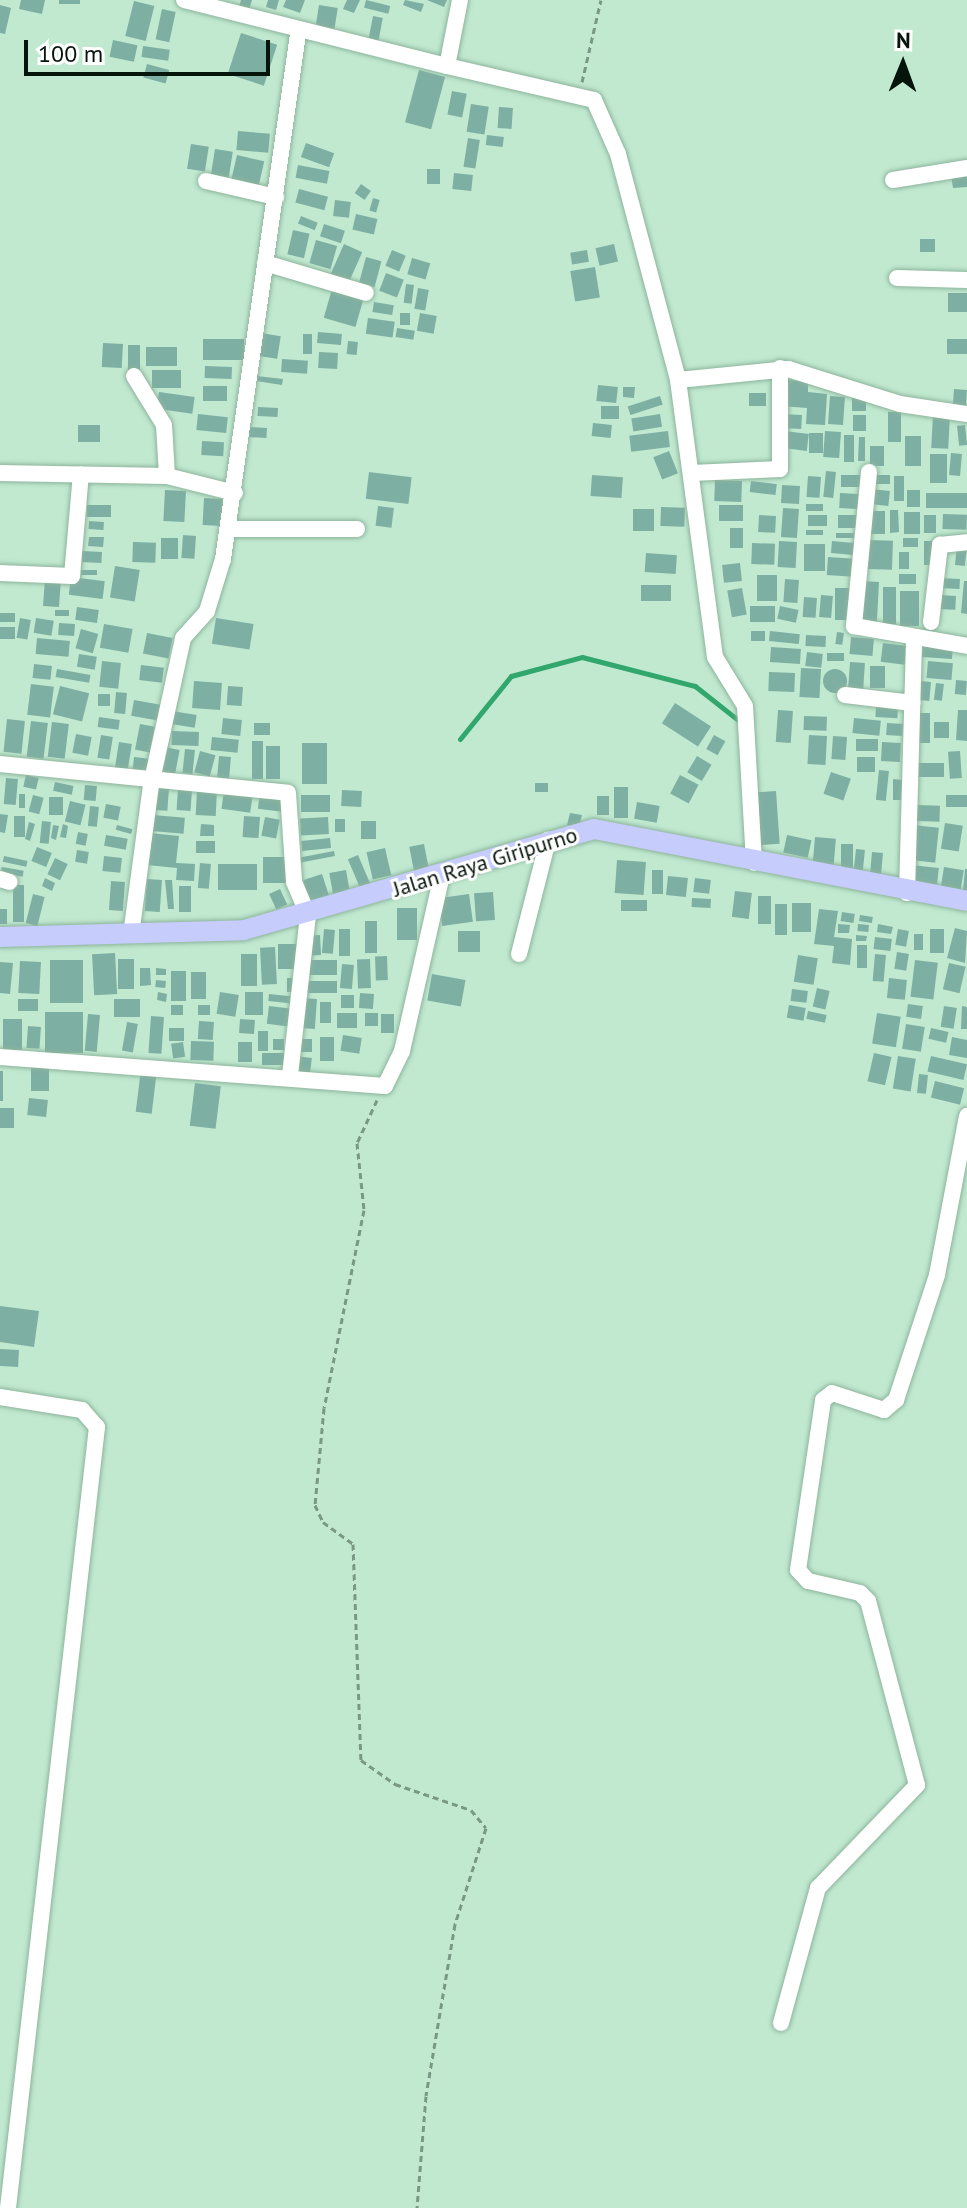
<!DOCTYPE html>
<html>
<head>
<meta charset="utf-8">
<style>
	body { margin:0 }
	#map { position:relative; width:967px; height:2208px; overflow:hidden; background:#c0e9d0; font-family:"PT Sans",sans-serif }
	div>[style] { position:absolute }
	[style*='--x'] { left:calc(var(--x)*1px); top:calc(var(--y)*1px); width:calc(var(--w)*1px); rotate:calc(var(--a)*1deg) }
	.stream>* { height:5px; margin:-2.5px; padding:0 2.5px; transform-origin:2.5px; border-radius:2.5px; background:#31a66d }
	.building>* { inset:0; background:#7eafa3; transform-origin:0 0 }
	.round { border-radius:50% }
	.path>* { height:3px; margin-top:-1.5px; transform-origin:0; background:repeating-linear-gradient(90deg,#799885 0 6px,transparent 0 10px) }
	.roads { filter:drop-shadow(0 0 2px #8db49c) drop-shadow(0 0 2px #8db49c) }
	.minor>* { height:16px; margin:-8px; padding:0 8px; transform-origin:8px; border-radius:8px; background:#fff }
	.major>* { height:20px; margin:-10px; padding:0 10px; transform-origin:10px; border-radius:10px; background:#c6ccfb }
	span { translate:-50% -50%; white-space:nowrap; text-align:center; line-height:1.15; -webkit-text-stroke:6px #fff; paint-order:stroke }
	.street-label { font-size:22px; color:#06150c }
	.north { position:absolute; left:863px; top:24px; width:80px; height:80px; -webkit-text-stroke:6px #fff; paint-order:stroke; rotate:1deg; font-size:22px; font-weight:700; line-height:32px; text-align:center; color:#06150c }
	.north::after { content:''; display:block; margin:auto; width:28px; height:36px; background:#06150c; clip-path:polygon(50% 0,100% 100%,50% 72%,0 100%) }
	.scale { position:absolute; left:24px; top:40px; width:246px; height:36px; box-sizing:border-box; border:4px solid #06150c; border-top:0; padding-left:10px; font-size:24px; line-height:28px; white-space:nowrap; color:#06150c; -webkit-text-stroke:6px #fff; paint-order:stroke }
</style>
</head>
<body>
<div id="map">
	<div class="stream">
		<i style="--x:460;--y:739;--w:81;--a:-51"></i>
		<i style="--x:511;--y:676;--w:73;--a:-15"></i>
		<i style="--x:582;--y:657;--w:117;--a:14.4"></i>
		<i style="--x:695;--y:686;--w:55;--a:38.3"></i>
	</div>
	<div class="building">
		<i style="clip-path:polygon(21px 0,45px 0,42px 14px,19px 9px)"></i>
		<i style="left:59px;top:0;width:21px;height:4px"></i>
		<i style="clip-path:polygon(241px 0,252px 0,249px 10px,239px 7px)"></i>
		<i style="clip-path:polygon(268px 0,279px 0,276px 10px,266px 7px)"></i>
		<i style="clip-path:polygon(286px 0,305px 0,300px 13px,283px 7px)"></i>
		<i style="clip-path:polygon(347px 0,360px 0,354px 13px,343px 9px)"></i>
		<i style="left:366px;top:0;width:25px;height:8px;rotate:14deg"></i>
		<i style="clip-path:polygon(405px 0,424px 4px,421px 12px,403px 5px)"></i>
		<i style="clip-path:polygon(427px 0,447px 0,444px 7px)"></i>
		<i style="left:134px;top:1px;width:21px;height:36px;rotate:14deg"></i>
		<i style="clip-path:polygon(0 5px,11px 8px,5px 34px,0 33px)"></i>
		<i style="left:319px;top:5px;width:19px;height:21px;rotate:9deg"></i>
		<i style="left:162px;top:9px;width:14px;height:31px;rotate:12deg"></i>
		<i style="left:373px;top:16px;width:10px;height:29px;rotate:11deg"></i>
		<i style="left:241px;top:33px;width:38px;height:43px;rotate:18deg"></i>
		<i style="left:113px;top:40px;width:25px;height:17px;rotate:12deg"></i>
		<i style="left:143px;top:46px;width:27px;height:11px;rotate:8deg"></i>
		<i style="left:147px;top:64px;width:23px;height:14px;rotate:15deg"></i>
		<i style="left:419px;top:70px;width:27px;height:54px;rotate:15deg"></i>
		<i style="left:452px;top:91px;width:15px;height:24px;rotate:11deg"></i>
		<i style="left:471px;top:104px;width:18px;height:28px;rotate:9deg"></i>
		<i style="left:499px;top:107px;width:14px;height:21px;rotate:4deg"></i>
		<i style="left:238px;top:131px;width:32px;height:19px;rotate:5deg"></i>
		<i style="left:487px;top:135px;width:17px;height:10px;rotate:7deg"></i>
		<i style="left:468px;top:138px;width:12px;height:29px;rotate:9deg"></i>
		<i style="left:306px;top:143px;width:30px;height:15px;rotate:20deg"></i>
		<i style="left:191px;top:144px;width:18px;height:25px;rotate:9deg"></i>
		<i style="left:215px;top:149px;width:18px;height:26px;rotate:9deg"></i>
		<i style="left:237px;top:155px;width:28px;height:25px;rotate:13deg"></i>
		<i style="left:298px;top:165px;width:32px;height:13px;rotate:11deg"></i>
		<i style="left:427px;top:169px;width:13px;height:15px"></i>
		<i style="left:454px;top:173px;width:19px;height:16px;rotate:6deg"></i>
		<i style="clip-path:polygon(967px 173px,967px 187px,953px 188px,951px 175px)"></i>
		<i style="left:361px;top:184px;width:12px;height:11px;rotate:35deg"></i>
		<i style="left:299px;top:189px;width:30px;height:14px;rotate:15deg"></i>
		<i style="left:373px;top:198px;width:7px;height:13px;rotate:16deg"></i>
		<i style="left:335px;top:200px;width:16px;height:16px;rotate:7deg"></i>
		<i style="left:356px;top:214px;width:22px;height:16px;rotate:13deg"></i>
		<i style="left:301px;top:216px;width:18px;height:8px;rotate:22deg"></i>
		<i style="left:324px;top:224px;width:22px;height:13px;rotate:18deg"></i>
		<i style="left:293px;top:230px;width:17px;height:25px;rotate:13deg"></i>
		<i style="left:920px;top:239px;width:15px;height:13px"></i>
		<i style="left:316px;top:240px;width:22px;height:24px;rotate:16deg"></i>
		<i style="left:344px;top:244px;width:20px;height:33px;rotate:24deg"></i>
		<i style="left:614px;top:244px;width:18px;height:19px;rotate:77deg"></i>
		<i style="left:392px;top:250px;width:15px;height:17px;rotate:23deg"></i>
		<i style="left:587px;top:250px;width:12px;height:17px;rotate:81deg"></i>
		<i style="left:366px;top:257px;width:16px;height:27px;rotate:15deg"></i>
		<i style="left:412px;top:258px;width:19px;height:17px;rotate:16deg"></i>
		<i style="left:595px;top:267px;width:31px;height:25px;rotate:81deg"></i>
		<i style="left:386px;top:273px;width:19px;height:19px;rotate:21deg"></i>
		<i style="left:406px;top:284px;width:8px;height:19px;rotate:7deg"></i>
		<i style="left:418px;top:288px;width:11px;height:21px;rotate:10deg"></i>
		<i style="left:332px;top:289px;width:33px;height:30px;rotate:16deg"></i>
		<i style="left:967px;top:293px;width:19px;height:19px;rotate:90deg"></i>
		<i style="left:374px;top:302px;width:20px;height:10px;rotate:9deg"></i>
		<i style="left:400px;top:313px;width:10px;height:12px"></i>
		<i style="left:420px;top:313px;width:17px;height:18px;rotate:10deg"></i>
		<i style="left:368px;top:318px;width:27px;height:16px;rotate:8deg"></i>
		<i style="left:397px;top:328px;width:18px;height:9px;rotate:9deg"></i>
		<i style="left:318px;top:332px;width:24px;height:11px;rotate:5deg"></i>
		<i style="left:261px;top:333px;width:20px;height:23px;rotate:9deg"></i>
		<i style="left:303px;top:334px;width:9px;height:20px"></i>
		<i style="left:203px;top:339px;width:41px;height:21px"></i>
		<i style="left:947px;top:339px;width:20px;height:15px"></i>
		<i style="left:348px;top:341px;width:10px;height:13px;rotate:6deg"></i>
		<i style="left:103px;top:343px;width:20px;height:24px;rotate:3deg"></i>
		<i style="left:128px;top:345px;width:12px;height:28px"></i>
		<i style="left:146px;top:347px;width:31px;height:19px"></i>
		<i style="left:319px;top:352px;width:19px;height:16px;rotate:3deg"></i>
		<i style="left:282px;top:359px;width:26px;height:13px;rotate:4deg"></i>
		<i style="left:205px;top:366px;width:27px;height:12px;rotate:2deg"></i>
		<i style="left:152px;top:370px;width:29px;height:18px"></i>
		<i style="clip-path:polygon(257px 376px,283px 379px,282px 385px,256px 381px)"></i>
		<i style="clip-path:polygon(783px 380px,808px 381px,808px 392px,827px 394px,825px 425px,806px 424px,807px 408px,781px 406px)"></i>
		<i style="left:598px;top:385px;width:20px;height:16px;rotate:6deg"></i>
		<i style="left:203px;top:386px;width:24px;height:15px"></i>
		<i style="clip-path:polygon(623px 387px,635px 387px,634px 398px,623px 397px)"></i>
		<i style="left:954px;top:389px;width:13px;height:17px;rotate:4deg"></i>
		<i style="left:159px;top:392px;width:36px;height:17px;rotate:8deg"></i>
		<i style="left:749px;top:393px;width:17px;height:13px"></i>
		<i style="left:660px;top:396px;width:9px;height:34px;rotate:72deg"></i>
		<i style="left:830px;top:396px;width:15px;height:28px;rotate:4deg"></i>
		<i style="left:852px;top:397px;width:14px;height:14px"></i>
		<i style="left:601px;top:406px;width:18px;height:13px"></i>
		<i style="left:258px;top:407px;width:20px;height:9px;rotate:3deg"></i>
		<i style="left:888px;top:412px;width:13px;height:30px"></i>
		<i style="left:198px;top:414px;width:30px;height:16px;rotate:6deg"></i>
		<i style="left:660px;top:414px;width:13px;height:29px;rotate:81deg"></i>
		<i style="left:782px;top:414px;width:20px;height:14px;rotate:3deg"></i>
		<i style="left:933px;top:414px;width:17px;height:34px;rotate:3deg"></i>
		<i style="left:853px;top:415px;width:13px;height:16px"></i>
		<i style="left:593px;top:423px;width:19px;height:13px;rotate:6deg"></i>
		<i style="left:78px;top:425px;width:22px;height:17px"></i>
		<i style="left:965px;top:425px;width:20px;height:8px;rotate:84deg"></i>
		<i style="left:248px;top:427px;width:19px;height:10px;rotate:3deg"></i>
		<i style="left:668px;top:431px;width:16px;height:39px;rotate:83deg"></i>
		<i style="left:784px;top:431px;width:25px;height:17px;rotate:7deg"></i>
		<i style="left:825px;top:431px;width:16px;height:26px;rotate:4deg"></i>
		<i style="left:809px;top:433px;width:14px;height:20px"></i>
		<i style="left:844px;top:435px;width:10px;height:27px"></i>
		<i style="left:905px;top:436px;width:16px;height:30px"></i>
		<i style="clip-path:polygon(859px 437px,865px 437px,865px 461px,858px 461px)"></i>
		<i style="left:202px;top:441px;width:22px;height:14px;rotate:3deg"></i>
		<i style="left:870px;top:446px;width:14px;height:20px"></i>
		<i style="left:669px;top:451px;width:24px;height:17px;rotate:68deg"></i>
		<i style="left:951px;top:453px;width:11px;height:22px;rotate:5deg"></i>
		<i style="left:930px;top:454px;width:17px;height:29px"></i>
		<i style="left:826px;top:471px;width:10px;height:26px;rotate:6deg"></i>
		<i style="left:369px;top:472px;width:43px;height:27px;rotate:7deg"></i>
		<i style="left:592px;top:475px;width:31px;height:21px;rotate:4deg"></i>
		<i style="left:841px;top:475px;width:21px;height:12px"></i>
		<i style="left:871px;top:475px;width:19px;height:9px"></i>
		<i style="left:808px;top:476px;width:13px;height:21px;rotate:4deg"></i>
		<i style="left:894px;top:476px;width:10px;height:25px"></i>
		<i style="left:715px;top:480px;width:27px;height:21px;rotate:2deg"></i>
		<i style="left:751px;top:481px;width:26px;height:11px;rotate:7deg"></i>
		<i style="left:782px;top:485px;width:18px;height:18px;rotate:3deg"></i>
		<i style="left:871px;top:489px;width:19px;height:15px;rotate:6deg"></i>
		<i style="left:165px;top:490px;width:21px;height:31px;rotate:3deg"></i>
		<i style="left:907px;top:490px;width:13px;height:17px"></i>
		<i style="left:840px;top:493px;width:22px;height:15px;rotate:3deg"></i>
		<i style="left:967px;top:493px;width:15px;height:41px;rotate:90deg"></i>
		<i style="left:204px;top:498px;width:19px;height:27px;rotate:3deg"></i>
		<i style="left:806px;top:504px;width:17px;height:7px"></i>
		<i style="left:87px;top:505px;width:24px;height:12px"></i>
		<i style="left:719px;top:505px;width:24px;height:16px"></i>
		<i style="left:378px;top:506px;width:16px;height:20px;rotate:7deg"></i>
		<i style="left:661px;top:507px;width:24px;height:19px;rotate:2deg"></i>
		<i style="left:783px;top:508px;width:16px;height:29px;rotate:4deg"></i>
		<i style="left:633px;top:509px;width:21px;height:22px"></i>
		<i style="clip-path:polygon(890px 510px,898px 510px,899px 532px,890px 533px)"></i>
		<i style="left:868px;top:511px;width:17px;height:23px"></i>
		<i style="left:904px;top:512px;width:16px;height:22px"></i>
		<i style="left:943px;top:514px;width:24px;height:15px;rotate:2deg"></i>
		<i style="left:759px;top:515px;width:17px;height:17px;rotate:3deg"></i>
		<i style="left:808px;top:515px;width:19px;height:11px"></i>
		<i style="left:838px;top:515px;width:23px;height:13px"></i>
		<i style="left:924px;top:515px;width:12px;height:18px"></i>
		<i style="left:89px;top:521px;width:15px;height:8px;rotate:4deg"></i>
		<i style="left:730px;top:528px;width:13px;height:20px"></i>
		<i style="left:823px;top:530px;width:5px;height:17px;rotate:90deg"></i>
		<i style="left:836px;top:533px;width:18px;height:5px"></i>
		<i style="left:183px;top:535px;width:13px;height:23px;rotate:4deg"></i>
		<i style="clip-path:polygon(89px 537px,104px 537px,103px 547px,88px 546px)"></i>
		<i style="left:161px;top:538px;width:17px;height:21px"></i>
		<i style="left:918px;top:538px;width:9px;height:15px;rotate:90deg"></i>
		<i style="left:869px;top:540px;width:24px;height:29px;rotate:2deg"></i>
		<i style="left:779px;top:541px;width:18px;height:26px;rotate:3deg"></i>
		<i style="left:832px;top:541px;width:25px;height:12px;rotate:5deg"></i>
		<i style="left:924px;top:541px;width:12px;height:24px"></i>
		<i style="left:133px;top:542px;width:23px;height:20px;rotate:2deg"></i>
		<i style="left:752px;top:543px;width:23px;height:21px;rotate:2deg"></i>
		<i style="left:804px;top:544px;width:21px;height:27px"></i>
		<i style="left:957px;top:545px;width:10px;height:20px;rotate:6deg"></i>
		<i style="left:82px;top:551px;width:20px;height:11px;rotate:3deg"></i>
		<i style="left:899px;top:552px;width:10px;height:17px"></i>
		<i style="left:646px;top:553px;width:31px;height:19px;rotate:4deg"></i>
		<i style="left:828px;top:557px;width:30px;height:18px;rotate:4deg"></i>
		<i style="left:740px;top:563px;width:18px;height:18px;rotate:84deg"></i>
		<i style="left:115px;top:566px;width:25px;height:32px;rotate:9deg"></i>
		<i style="left:81px;top:570px;width:16px;height:5px"></i>
		<i style="left:899px;top:574px;width:17px;height:10px"></i>
		<i style="left:757px;top:575px;width:20px;height:26px"></i>
		<i style="left:71px;top:577px;width:34px;height:18px;rotate:7deg"></i>
		<i style="left:45px;top:578px;width:16px;height:28px;rotate:4deg"></i>
		<i style="left:940px;top:578px;width:20px;height:10px;rotate:3deg"></i>
		<i style="left:785px;top:579px;width:14px;height:23px;rotate:4deg"></i>
		<i style="left:862px;top:581px;width:17px;height:42px;rotate:3deg"></i>
		<i style="clip-path:polygon(964px 581px,967px 581px,967px 614px,961px 613px)"></i>
		<i style="left:641px;top:585px;width:30px;height:16px"></i>
		<i style="left:883px;top:587px;width:13px;height:37px"></i>
		<i style="left:742px;top:588px;width:27px;height:15px;rotate:80deg"></i>
		<i style="left:835px;top:588px;width:16px;height:32px"></i>
		<i style="left:900px;top:591px;width:19px;height:35px"></i>
		<i style="left:821px;top:595px;width:12px;height:22px;rotate:5deg"></i>
		<i style="left:939px;top:595px;width:17px;height:14px;rotate:3deg"></i>
		<i style="left:804px;top:597px;width:13px;height:20px;rotate:4deg"></i>
		<i style="left:750px;top:606px;width:25px;height:16px"></i>
		<i style="left:780px;top:606px;width:19px;height:13px;rotate:12deg"></i>
		<i style="left:77px;top:607px;width:22px;height:13px;rotate:8deg"></i>
		<i style="left:69px;top:610px;width:6px;height:14px;rotate:90deg"></i>
		<i style="left:0;top:613px;width:15px;height:9px"></i>
		<i style="left:20px;top:618px;width:11px;height:20px;rotate:10deg"></i>
		<i style="left:36px;top:618px;width:18px;height:15px;rotate:9deg"></i>
		<i style="left:216px;top:618px;width:38px;height:26px;rotate:9deg"></i>
		<i style="left:59px;top:623px;width:16px;height:12px;rotate:4deg"></i>
		<i style="left:104px;top:624px;width:29px;height:24px;rotate:10deg"></i>
		<i style="left:0;top:627px;width:15px;height:12px"></i>
		<i style="left:81px;top:629px;width:18px;height:20px;rotate:16deg"></i>
		<i style="left:751px;top:631px;width:14px;height:10px"></i>
		<i style="left:770px;top:631px;width:30px;height:10px;rotate:6deg"></i>
		<i style="left:837px;top:632px;width:7px;height:12px;rotate:8deg"></i>
		<i style="left:147px;top:633px;width:26px;height:21px;rotate:11deg"></i>
		<i style="left:806px;top:635px;width:20px;height:11px;rotate:3deg"></i>
		<i style="left:851px;top:637px;width:23px;height:17px;rotate:5deg"></i>
		<i style="left:37px;top:638px;width:33px;height:16px;rotate:5deg"></i>
		<i style="left:883px;top:643px;width:24px;height:19px;rotate:7deg"></i>
		<i style="left:923px;top:644px;width:30px;height:13px;rotate:4deg"></i>
		<i style="left:771px;top:647px;width:30px;height:15px;rotate:4deg"></i>
		<i style="left:807px;top:652px;width:16px;height:14px;rotate:7deg"></i>
		<i style="left:827px;top:653px;width:17px;height:8px"></i>
		<i style="left:79px;top:654px;width:18px;height:13px;rotate:9deg"></i>
		<i style="left:102px;top:661px;width:19px;height:26px;rotate:6deg"></i>
		<i style="left:928px;top:661px;width:25px;height:17px;rotate:5deg"></i>
		<i style="left:850px;top:662px;width:15px;height:26px;rotate:4deg"></i>
		<i style="left:34px;top:664px;width:18px;height:14px;rotate:6deg"></i>
		<i style="left:141px;top:665px;width:23px;height:15px;rotate:7deg"></i>
		<i style="left:870px;top:666px;width:15px;height:22px"></i>
		<i style="left:801px;top:668px;width:20px;height:29px;rotate:3deg"></i>
		<i class="round" style="left:823px;top:669px;width:24px;height:24px"></i>
		<i style="left:57px;top:669px;width:34px;height:8px;rotate:10deg"></i>
		<i style="left:769px;top:672px;width:26px;height:19px;rotate:2deg"></i>
		<i style="left:956px;top:680px;width:11px;height:14px;rotate:5deg"></i>
		<i style="left:194px;top:681px;width:28px;height:27px;rotate:4deg"></i>
		<i style="left:920px;top:681px;width:11px;height:19px;rotate:5deg"></i>
		<i style="left:936px;top:683px;width:8px;height:17px;rotate:7deg"></i>
		<i style="left:31px;top:684px;width:23px;height:31px;rotate:7deg"></i>
		<i style="left:60px;top:686px;width:30px;height:29px;rotate:14deg"></i>
		<i style="left:228px;top:686px;width:15px;height:19px;rotate:4deg"></i>
		<i style="left:116px;top:692px;width:11px;height:21px;rotate:5deg"></i>
		<i style="left:98px;top:694px;width:12px;height:12px"></i>
		<i style="left:134px;top:700px;width:27px;height:16px;rotate:10deg"></i>
		<i style="left:675px;top:703px;width:43px;height:24px;rotate:33deg"></i>
		<i style="left:876px;top:706px;width:22px;height:11px;rotate:3deg"></i>
		<i style="left:778px;top:710px;width:15px;height:32px;rotate:4deg"></i>
		<i style="clip-path:polygon(958px 710px,967px 710px,967px 741px,956px 740px)"></i>
		<i style="left:172px;top:711px;width:25px;height:13px;rotate:9deg"></i>
		<i style="left:917px;top:713px;width:13px;height:30px"></i>
		<i style="left:804px;top:716px;width:23px;height:14px;rotate:2deg"></i>
		<i style="left:99px;top:717px;width:21px;height:10px;rotate:8deg"></i>
		<i style="left:223px;top:718px;width:19px;height:16px;rotate:6deg"></i>
		<i style="left:854px;top:718px;width:27px;height:15px;rotate:6deg"></i>
		<i style="left:7px;top:719px;width:18px;height:33px;rotate:6deg"></i>
		<i style="left:31px;top:721px;width:17px;height:36px;rotate:7deg"></i>
		<i style="left:52px;top:722px;width:17px;height:35px;rotate:7deg"></i>
		<i style="left:934px;top:722px;width:15px;height:16px"></i>
		<i style="left:254px;top:723px;width:16px;height:12px"></i>
		<i style="left:887px;top:723px;width:16px;height:12px;rotate:4deg"></i>
		<i style="left:140px;top:724px;width:15px;height:26px;rotate:11deg"></i>
		<i style="left:172px;top:731px;width:27px;height:14px;rotate:2deg"></i>
		<i style="left:76px;top:734px;width:16px;height:19px;rotate:11deg"></i>
		<i style="left:101px;top:735px;width:12px;height:23px;rotate:9deg"></i>
		<i style="left:714px;top:735px;width:13px;height:16px;rotate:29deg"></i>
		<i style="left:809px;top:735px;width:18px;height:29px;rotate:3deg"></i>
		<i style="left:833px;top:736px;width:14px;height:23px;rotate:4deg"></i>
		<i style="left:212px;top:737px;width:27px;height:13px;rotate:6deg"></i>
		<i style="left:856px;top:739px;width:22px;height:12px"></i>
		<i style="left:252px;top:741px;width:11px;height:38px"></i>
		<i style="left:119px;top:742px;width:13px;height:28px;rotate:9deg"></i>
		<i style="left:882px;top:742px;width:19px;height:19px;rotate:3deg"></i>
		<i style="left:302px;top:743px;width:25px;height:41px"></i>
		<i style="left:266px;top:746px;width:14px;height:33px"></i>
		<i style="left:164px;top:747px;width:16px;height:29px;rotate:11deg"></i>
		<i style="left:185px;top:749px;width:10px;height:24px;rotate:6deg"></i>
		<i style="left:200px;top:751px;width:16px;height:22px;rotate:15deg"></i>
		<i style="left:960px;top:751px;width:27px;height:12px;rotate:86deg"></i>
		<i style="left:219px;top:756px;width:12px;height:24px;rotate:5deg"></i>
		<i style="left:697px;top:756px;width:17px;height:19px;rotate:31deg"></i>
		<i style="left:134px;top:757px;width:18px;height:18px;rotate:6deg"></i>
		<i style="left:857px;top:757px;width:18px;height:15px"></i>
		<i style="left:944px;top:763px;width:14px;height:28px;rotate:90deg"></i>
		<i style="left:879px;top:770px;width:10px;height:30px;rotate:6deg"></i>
		<i style="left:831px;top:772px;width:21px;height:23px;rotate:19deg"></i>
		<i style="left:26px;top:775px;width:13px;height:12px;rotate:13deg"></i>
		<i style="left:680px;top:775px;width:21px;height:21px;rotate:28deg"></i>
		<i style="left:6px;top:778px;width:12px;height:26px;rotate:5deg"></i>
		<i style="clip-path:polygon(893px 779px,902px 780px,901px 800px,893px 800px)"></i>
		<i style="left:55px;top:782px;width:19px;height:9px;rotate:12deg"></i>
		<i style="left:535px;top:783px;width:13px;height:9px"></i>
		<i style="left:85px;top:785px;width:12px;height:15px;rotate:5deg"></i>
		<i style="left:156px;top:787px;width:13px;height:23px;rotate:4deg"></i>
		<i style="left:614px;top:787px;width:14px;height:31px"></i>
		<i style="left:178px;top:789px;width:14px;height:21px;rotate:4deg"></i>
		<i style="left:197px;top:790px;width:20px;height:25px;rotate:3deg"></i>
		<i style="left:342px;top:790px;width:20px;height:16px;rotate:3deg"></i>
		<i style="left:224px;top:791px;width:29px;height:18px;rotate:8deg"></i>
		<i style="left:776px;top:791px;width:53px;height:23px;rotate:86deg"></i>
		<i style="left:260px;top:792px;width:24px;height:17px;rotate:7deg"></i>
		<i style="left:19px;top:794px;width:6px;height:14px"></i>
		<i style="left:33px;top:795px;width:11px;height:17px;rotate:15deg"></i>
		<i style="left:301px;top:795px;width:29px;height:17px"></i>
		<i style="left:967px;top:795px;width:12px;height:21px;rotate:90deg"></i>
		<i style="left:597px;top:796px;width:12px;height:19px"></i>
		<i style="left:49px;top:797px;width:14px;height:18px"></i>
		<i style="left:70px;top:801px;width:16px;height:21px;rotate:14deg"></i>
		<i style="left:637px;top:802px;width:23px;height:17px;rotate:10deg"></i>
		<i style="left:106px;top:804px;width:15px;height:14px;rotate:11deg"></i>
		<i style="left:917px;top:805px;width:23px;height:16px;rotate:2deg"></i>
		<i style="left:90px;top:806px;width:9px;height:20px;rotate:6deg"></i>
		<i style="clip-path:polygon(570px 813px,582px 815px,579px 827px,567px 825px)"></i>
		<i style="clip-path:polygon(0 814px,8px 815px,5px 833px,0 832px)"></i>
		<i style="left:153px;top:815px;width:32px;height:16px;rotate:5deg"></i>
		<i style="left:14px;top:816px;width:11px;height:21px"></i>
		<i style="left:244px;top:816px;width:16px;height:21px;rotate:4deg"></i>
		<i style="left:265px;top:817px;width:15px;height:19px;rotate:11deg"></i>
		<i style="left:328px;top:817px;width:17px;height:28px;rotate:87deg"></i>
		<i style="left:335px;top:819px;width:10px;height:13px"></i>
		<i style="left:42px;top:821px;width:9px;height:22px;rotate:6deg"></i>
		<i style="left:361px;top:821px;width:15px;height:18px"></i>
		<i style="clip-path:polygon(29px 822px,35px 824px,30px 841px,25px 839px)"></i>
		<i style="left:945px;top:823px;width:18px;height:26px;rotate:9deg"></i>
		<i style="clip-path:polygon(63px 824px,68px 826px,66px 838px,60px 837px)"></i>
		<i style="clip-path:polygon(201px 824px,214px 825px,214px 836px,200px 836px)"></i>
		<i style="clip-path:polygon(53px 825px,59px 826px,56px 840px,51px 838px)"></i>
		<i style="left:117px;top:825px;width:16px;height:5px;rotate:15deg"></i>
		<i style="left:912px;top:825px;width:27px;height:35px;rotate:6deg"></i>
		<i style="left:78px;top:832px;width:10px;height:12px;rotate:11deg"></i>
		<i style="clip-path:polygon(150px 833px,179px 836px,176px 863px,195px 864px,194px 881px,176px 880px,177px 868px,147px 865px)"></i>
		<i style="left:106px;top:835px;width:22px;height:11px;rotate:10deg"></i>
		<i style="left:787px;top:835px;width:25px;height:18px;rotate:12deg"></i>
		<i style="left:815px;top:837px;width:21px;height:29px;rotate:5deg"></i>
		<i style="left:330px;top:838px;width:10px;height:29px;rotate:84deg"></i>
		<i style="left:196px;top:841px;width:19px;height:12px"></i>
		<i style="left:424px;top:844px;width:26px;height:15px;rotate:79deg"></i>
		<i style="left:841px;top:844px;width:12px;height:32px"></i>
		<i style="left:37px;top:847px;width:16px;height:15px;rotate:22deg"></i>
		<i style="left:385px;top:848px;width:28px;height:19px;rotate:77deg"></i>
		<i style="left:856px;top:849px;width:9px;height:25px;rotate:6deg"></i>
		<i style="left:77px;top:850px;width:12px;height:12px;rotate:9deg"></i>
		<i style="left:334px;top:851px;width:5px;height:36px;rotate:79deg"></i>
		<i style="left:872px;top:852px;width:11px;height:24px;rotate:5deg"></i>
		<i style="left:358px;top:855px;width:34px;height:11px;rotate:67deg"></i>
		<i style="left:4px;top:856px;width:24px;height:6px;rotate:12deg"></i>
		<i style="left:104px;top:856px;width:18px;height:15px;rotate:6deg"></i>
		<i style="left:263px;top:857px;width:24px;height:26px"></i>
		<i style="left:55px;top:858px;width:14px;height:18px;rotate:25deg"></i>
		<i style="left:617px;top:860px;width:29px;height:33px;rotate:4deg"></i>
		<i style="left:200px;top:863px;width:11px;height:25px;rotate:5deg"></i>
		<i style="left:218px;top:864px;width:39px;height:26px"></i>
		<i style="left:911px;top:865px;width:28px;height:20px;rotate:6deg"></i>
		<i style="left:2px;top:867px;width:22px;height:6px;rotate:10deg"></i>
		<i style="left:944px;top:867px;width:20px;height:23px;rotate:9deg"></i>
		<i style="clip-path:polygon(965px 869px,967px 869px,967px 891px,963px 891px)"></i>
		<i style="left:346px;top:870px;width:22px;height:17px;rotate:80deg"></i>
		<i style="left:652px;top:870px;width:11px;height:24px"></i>
		<i style="left:322px;top:874px;width:25px;height:20px;rotate:72deg"></i>
		<i style="left:668px;top:876px;width:20px;height:19px;rotate:6deg"></i>
		<i style="clip-path:polygon(45px 878px,55px 883px,52px 891px,42px 886px)"></i>
		<i style="left:695px;top:878px;width:16px;height:14px;rotate:7deg"></i>
		<i style="left:147px;top:879px;width:15px;height:32px;rotate:4deg"></i>
		<i style="clip-path:polygon(165px 880px,172px 880px,174px 909px,168px 909px)"></i>
		<i style="left:111px;top:881px;width:14px;height:29px;rotate:4deg"></i>
		<i style="left:13px;top:885px;width:11px;height:37px"></i>
		<i style="left:179px;top:886px;width:12px;height:26px"></i>
		<i style="left:280px;top:889px;width:17px;height:12px;rotate:65deg"></i>
		<i style="left:735px;top:891px;width:17px;height:26px;rotate:7deg"></i>
		<i style="left:493px;top:892px;width:28px;height:19px;rotate:86deg"></i>
		<i style="left:33px;top:894px;width:12px;height:30px;rotate:14deg"></i>
		<i style="left:469px;top:894px;width:28px;height:31px;rotate:82deg"></i>
		<i style="left:758px;top:896px;width:13px;height:28px"></i>
		<i style="left:692px;top:898px;width:19px;height:9px;rotate:3deg"></i>
		<i style="left:621px;top:900px;width:26px;height:11px"></i>
		<i style="left:792px;top:903px;width:19px;height:29px"></i>
		<i style="left:775px;top:904px;width:12px;height:31px"></i>
		<i style="left:397px;top:908px;width:20px;height:32px"></i>
		<i style="left:0;top:909px;width:7px;height:15px"></i>
		<i style="clip-path:polygon(819px 909px,838px 911px,834px 937px,852px 939px,850px 965px,832px 963px,834px 946px,814px 944px)"></i>
		<i style="left:842px;top:912px;width:13px;height:9px;rotate:9deg"></i>
		<i style="left:860px;top:915px;width:13px;height:6px;rotate:9deg"></i>
		<i style="left:365px;top:921px;width:12px;height:32px"></i>
		<i style="clip-path:polygon(838px 924px,850px 925px,849px 933px,838px 933px)"></i>
		<i style="left:858px;top:924px;width:11px;height:7px;rotate:5deg"></i>
		<i style="clip-path:polygon(878px 924px,893px 927px,891px 934px,877px 932px)"></i>
		<i style="clip-path:polygon(955px 928px,967px 931px,965px 963px,947px 958px)"></i>
		<i style="left:324px;top:929px;width:11px;height:24px;rotate:5deg"></i>
		<i style="left:339px;top:929px;width:11px;height:27px"></i>
		<i style="left:898px;top:929px;width:11px;height:16px;rotate:10deg"></i>
		<i style="left:930px;top:929px;width:14px;height:24px"></i>
		<i style="left:458px;top:931px;width:22px;height:21px"></i>
		<i style="left:914px;top:934px;width:9px;height:16px"></i>
		<i style="left:320px;top:935px;width:20px;height:13px;rotate:87deg"></i>
		<i style="clip-path:polygon(856px 935px,867px 936px,866px 941px,856px 941px)"></i>
		<i style="left:875px;top:937px;width:17px;height:12px;rotate:7deg"></i>
		<i style="left:278px;top:944px;width:21px;height:25px"></i>
		<i style="left:857px;top:945px;width:10px;height:23px"></i>
		<i style="left:275px;top:947px;width:37px;height:15px;rotate:87deg"></i>
		<i style="left:897px;top:952px;width:12px;height:17px;rotate:9deg"></i>
		<i style="left:115px;top:953px;width:41px;height:23px;rotate:87deg"></i>
		<i style="left:241px;top:954px;width:16px;height:32px"></i>
		<i style="left:875px;top:954px;width:11px;height:27px;rotate:5deg"></i>
		<i style="left:798px;top:955px;width:20px;height:27px;rotate:9deg"></i>
		<i style="left:387px;top:956px;width:24px;height:12px;rotate:88deg"></i>
		<i style="left:118px;top:959px;width:16px;height:30px"></i>
		<i style="left:370px;top:959px;width:29px;height:13px;rotate:88deg"></i>
		<i style="left:50px;top:960px;width:33px;height:43px"></i>
		<i style="left:305px;top:960px;width:32px;height:15px"></i>
		<i style="left:915px;top:960px;width:23px;height:37px;rotate:7deg"></i>
		<i style="left:20px;top:961px;width:21px;height:32px;rotate:3deg"></i>
		<i style="clip-path:polygon(0 962px,13px 963px,10px 994px,0 993px)"></i>
		<i style="left:949px;top:963px;width:17px;height:27px;rotate:13deg"></i>
		<i style="left:342px;top:964px;width:12px;height:24px;rotate:5deg"></i>
		<i style="clip-path:polygon(140px 968px,150px 968px,151px 985px,140px 986px)"></i>
		<i style="clip-path:polygon(156px 968px,166px 969px,166px 975px,156px 975px)"></i>
		<i style="left:171px;top:971px;width:15px;height:30px"></i>
		<i style="left:191px;top:972px;width:15px;height:27px"></i>
		<i style="left:432px;top:974px;width:34px;height:27px;rotate:10deg"></i>
		<i style="left:287px;top:978px;width:10px;height:14px"></i>
		<i style="left:889px;top:978px;width:18px;height:20px;rotate:6deg"></i>
		<i style="left:156px;top:980px;width:10px;height:7px;rotate:6deg"></i>
		<i style="left:306px;top:981px;width:31px;height:12px"></i>
		<i style="left:817px;top:988px;width:13px;height:19px;rotate:13deg"></i>
		<i style="left:792px;top:989px;width:16px;height:12px;rotate:7deg"></i>
		<i style="clip-path:polygon(158px 992px,167px 994px,166px 1002px,157px 1000px)"></i>
		<i style="left:220px;top:992px;width:19px;height:22px;rotate:9deg"></i>
		<i style="left:245px;top:992px;width:18px;height:23px"></i>
		<i style="left:360px;top:993px;width:14px;height:15px;rotate:4deg"></i>
		<i style="left:269px;top:994px;width:29px;height:7px;rotate:6deg"></i>
		<i style="left:341px;top:995px;width:13px;height:13px"></i>
		<i style="left:303px;top:998px;width:14px;height:30px;rotate:4deg"></i>
		<i style="left:38px;top:999px;width:12px;height:20px;rotate:90deg"></i>
		<i style="left:114px;top:999px;width:26px;height:18px"></i>
		<i style="left:320px;top:1002px;width:11px;height:21px"></i>
		<i style="left:908px;top:1004px;width:15px;height:13px;rotate:8deg"></i>
		<i style="left:171px;top:1005px;width:12px;height:10px"></i>
		<i style="left:198px;top:1005px;width:12px;height:10px"></i>
		<i style="left:789px;top:1005px;width:17px;height:13px;rotate:10deg"></i>
		<i style="left:269px;top:1006px;width:25px;height:18px;rotate:7deg"></i>
		<i style="left:944px;top:1006px;width:13px;height:21px;rotate:9deg"></i>
		<i style="clip-path:polygon(962px 1006px,967px 1007px,967px 1029px,961px 1029px)"></i>
		<i style="left:808px;top:1011px;width:19px;height:8px;rotate:12deg"></i>
		<i style="left:45px;top:1012px;width:38px;height:41px"></i>
		<i style="left:337px;top:1013px;width:20px;height:15px"></i>
		<i style="left:365px;top:1013px;width:13px;height:13px"></i>
		<i style="left:877px;top:1013px;width:24px;height:31px;rotate:9deg"></i>
		<i style="left:88px;top:1014px;width:12px;height:37px;rotate:5deg"></i>
		<i style="left:381px;top:1014px;width:13px;height:19px"></i>
		<i style="left:151px;top:1016px;width:13px;height:37px;rotate:4deg"></i>
		<i style="left:3px;top:1019px;width:19px;height:31px"></i>
		<i style="left:240px;top:1019px;width:15px;height:14px;rotate:4deg"></i>
		<i style="left:199px;top:1021px;width:15px;height:18px;rotate:4deg"></i>
		<i style="left:127px;top:1022px;width:11px;height:29px;rotate:10deg"></i>
		<i style="left:906px;top:1024px;width:19px;height:25px;rotate:9deg"></i>
		<i style="left:28px;top:1026px;width:13px;height:22px;rotate:4deg"></i>
		<i style="left:184px;top:1028px;width:13px;height:15px;rotate:90deg"></i>
		<i style="left:931px;top:1028px;width:18px;height:11px;rotate:13deg"></i>
		<i style="left:258px;top:1031px;width:10px;height:20px"></i>
		<i style="left:343px;top:1035px;width:19px;height:16px;rotate:9deg"></i>
		<i style="left:320px;top:1037px;width:14px;height:24px"></i>
		<i style="clip-path:polygon(952px 1037px,967px 1040px,967px 1058px,949px 1055px)"></i>
		<i style="left:273px;top:1039px;width:11px;height:11px"></i>
		<i style="left:298px;top:1039px;width:14px;height:13px"></i>
		<i style="left:191px;top:1041px;width:23px;height:19px;rotate:2deg"></i>
		<i style="left:183px;top:1042px;width:15px;height:12px;rotate:82deg"></i>
		<i style="left:238px;top:1042px;width:14px;height:20px"></i>
		<i style="left:262px;top:1053px;width:26px;height:12px"></i>
		<i style="left:874px;top:1053px;width:18px;height:29px;rotate:13deg"></i>
		<i style="left:295px;top:1056px;width:17px;height:15px;rotate:7deg"></i>
		<i style="left:898px;top:1056px;width:18px;height:33px;rotate:9deg"></i>
		<i style="left:931px;top:1056px;width:37px;height:16px;rotate:13deg"></i>
		<i style="left:31px;top:1067px;width:18px;height:24px"></i>
		<i style="left:141px;top:1069px;width:16px;height:43px;rotate:7deg"></i>
		<i style="left:0;top:1071px;width:3px;height:30px"></i>
		<i style="left:919px;top:1074px;width:9px;height:19px;rotate:6deg"></i>
		<i style="left:935px;top:1081px;width:30px;height:17px;rotate:14deg"></i>
		<i style="left:195px;top:1083px;width:26px;height:43px;rotate:7deg"></i>
		<i style="left:29px;top:1098px;width:19px;height:17px;rotate:6deg"></i>
		<i style="left:0;top:1108px;width:14px;height:20px"></i>
		<i style="clip-path:polygon(0 1306px,39px 1311px,34px 1347px,0 1342px)"></i>
		<i style="left:0;top:1349px;width:19px;height:17px;rotate:3deg"></i>
	</div>
	<div class="path">
		<i style="--x:582;--y:82;--w:84;--a:-77"></i>
		<i style="--x:377;--y:1100;--w:47;--a:114.9"></i>
		<i style="--x:357;--y:1143;--w:67;--a:84"></i>
		<i style="--x:364;--y:1210;--w:202;--a:101.4"></i>
		<i style="--x:324;--y:1408;--w:97;--a:95.3"></i>
		<i style="--x:315;--y:1505;--w:19;--a:65"></i>
		<i style="--x:323;--y:1522;--w:37;--a:36"></i>
		<i style="--x:353;--y:1544;--w:216;--a:87.9"></i>
		<i style="--x:361;--y:1760;--w:42;--a:35.2"></i>
		<i style="--x:395;--y:1784;--w:80;--a:18.9"></i>
		<i style="--x:471;--y:1810;--w:23;--a:50"></i>
		<i style="--x:486;--y:1828;--w:101;--a:107.9"></i>
		<i style="--x:455;--y:1924;--w:174;--a:99.6"></i>
		<i style="--x:426;--y:2096;--w:112;--a:94.6"></i>
	</div>
	<div class="roads">
		<div class="minor">
			<i style="--x:184;--y:0;--w:271;--a:14.1"></i>
			<i style="--x:460;--y:0;--w:67;--a:101.1"></i>
			<i style="--x:447;--y:66;--w:151;--a:13"></i>
			<i style="--x:594;--y:100;--w:59;--a:66"></i>
			<i style="--x:618;--y:154;--w:234;--a:75.1"></i>
			<i style="--x:678;--y:380;--w:279;--a:82.4"></i>
			<i style="--x:715;--y:657;--w:57;--a:58.5"></i>
			<i style="--x:745;--y:706;--w:157;--a:86.7"></i>
			<i style="--x:893;--y:180;--w:75;--a:-9.2"></i>
			<i style="--x:206;--y:181;--w:72;--a:12.9"></i>
			<i style="--x:265;--y:263;--w:105;--a:16.5"></i>
			<i style="--x:897;--y:278;--w:70;--a:1.6"></i>
			<i style="--x:134;--y:376;--w:57;--a:58.5"></i>
			<i style="--x:164;--y:425;--w:51;--a:86.6"></i>
			<i style="--x:678;--y:380;--w:111;--a:-5.7"></i>
			<i style="--x:788;--y:369;--w:117;--a:17.4"></i>
			<i style="--x:900;--y:404;--w:68;--a:8.5"></i>
			<i style="--x:869;--y:472;--w:155;--a:95.6"></i>
			<i style="--x:854;--y:626;--w:115;--a:10"></i>
			<i style="--x:0;--y:473;--w:167;--a:1"></i>
			<i style="--x:167;--y:476;--w:70;--a:14"></i>
			<i style="--x:692;--y:473;--w:88;--a:-2.6"></i>
			<i style="--x:780;--y:469;--w:101;--a:-90"></i>
			<i style="--x:228;--y:529;--w:129;--a:0"></i>
			<i style="--x:0;--y:573;--w:72;--a:2.4"></i>
			<i style="--x:72;--y:576;--w:102;--a:-85"></i>
			<i style="--x:931;--y:622;--w:78;--a:-83.3"></i>
			<i style="--x:940;--y:545;--w:27;--a:-6"></i>
			<i style="--x:845;--y:695;--w:68;--a:6.7"></i>
			<i style="--x:0;--y:764;--w:289;--a:5.7"></i>
			<i style="--x:288;--y:793;--w:89;--a:86.1"></i>
			<i style="--x:294;--y:882;--w:36;--a:67"></i>
			<i style="--x:308;--y:915;--w:161;--a:96.4"></i>
			<i style="--x:0;--y:879;--w:10;--a:17"></i>
			<i style="--x:907;--y:893;--w:256;--a:-88.4"></i>
			<i style="--x:131;--y:935;--w:151;--a:-82.4"></i>
			<i style="--x:151;--y:785;--w:150;--a:-77.7"></i>
			<i style="--x:183;--y:638;--w:36;--a:-48"></i>
			<i style="--x:207;--y:611;--w:54;--a:-72.9"></i>
			<i style="--x:223;--y:559;--w:530;--a:-81.87"></i>
			<i style="--x:519;--y:954;--w:118;--a:-75.7"></i>
			<i style="--x:0;--y:1057;--w:386;--a:4.3"></i>
			<i style="--x:385;--y:1086;--w:39;--a:-64"></i>
			<i style="--x:402;--y:1051;--w:180;--a:-77.2"></i>
			<i style="--x:0;--y:1397;--w:83;--a:9"></i>
			<i style="--x:82;--y:1410;--w:23;--a:49"></i>
			<i style="--x:97;--y:1427;--w:786;--a:96.5"></i>
			<i style="--x:781;--y:2023;--w:140;--a:-74.7"></i>
			<i style="--x:818;--y:1888;--w:143;--a:-46.1"></i>
			<i style="--x:917;--y:1785;--w:190;--a:-104.9"></i>
			<i style="--x:868;--y:1601;--w:11;--a:-135"></i>
			<i style="--x:860;--y:1593;--w:53;--a:-167"></i>
			<i style="--x:808;--y:1581;--w:15;--a:-132"></i>
			<i style="--x:798;--y:1570;--w:172;--a:-81.6"></i>
			<i style="--x:823;--y:1400;--w:11;--a:-38"></i>
			<i style="--x:832;--y:1393;--w:55;--a:18.1"></i>
			<i style="--x:884;--y:1410;--w:16;--a:-40"></i>
			<i style="--x:896;--y:1400;--w:132;--a:-71.8"></i>
			<i style="--x:937;--y:1275;--w:162;--a:-79.3"></i>
		</div>
		<div class="major">
			<i style="--x:0;--y:937;--w:244;--a:-1.6"></i>
			<i style="--x:244;--y:930;--w:364;--a:-16.1"></i>
			<i style="--x:594;--y:829;--w:380;--a:10.9"></i>
		</div>
	</div>
	<div class="street-label">
		<span style="left:485px;top:862px;rotate:-17deg">Jalan Raya Giripurno</span>
	</div>
	<div class="north">N</div>
	<div class="scale">100 m</div>
</div>
</body>
</html>
